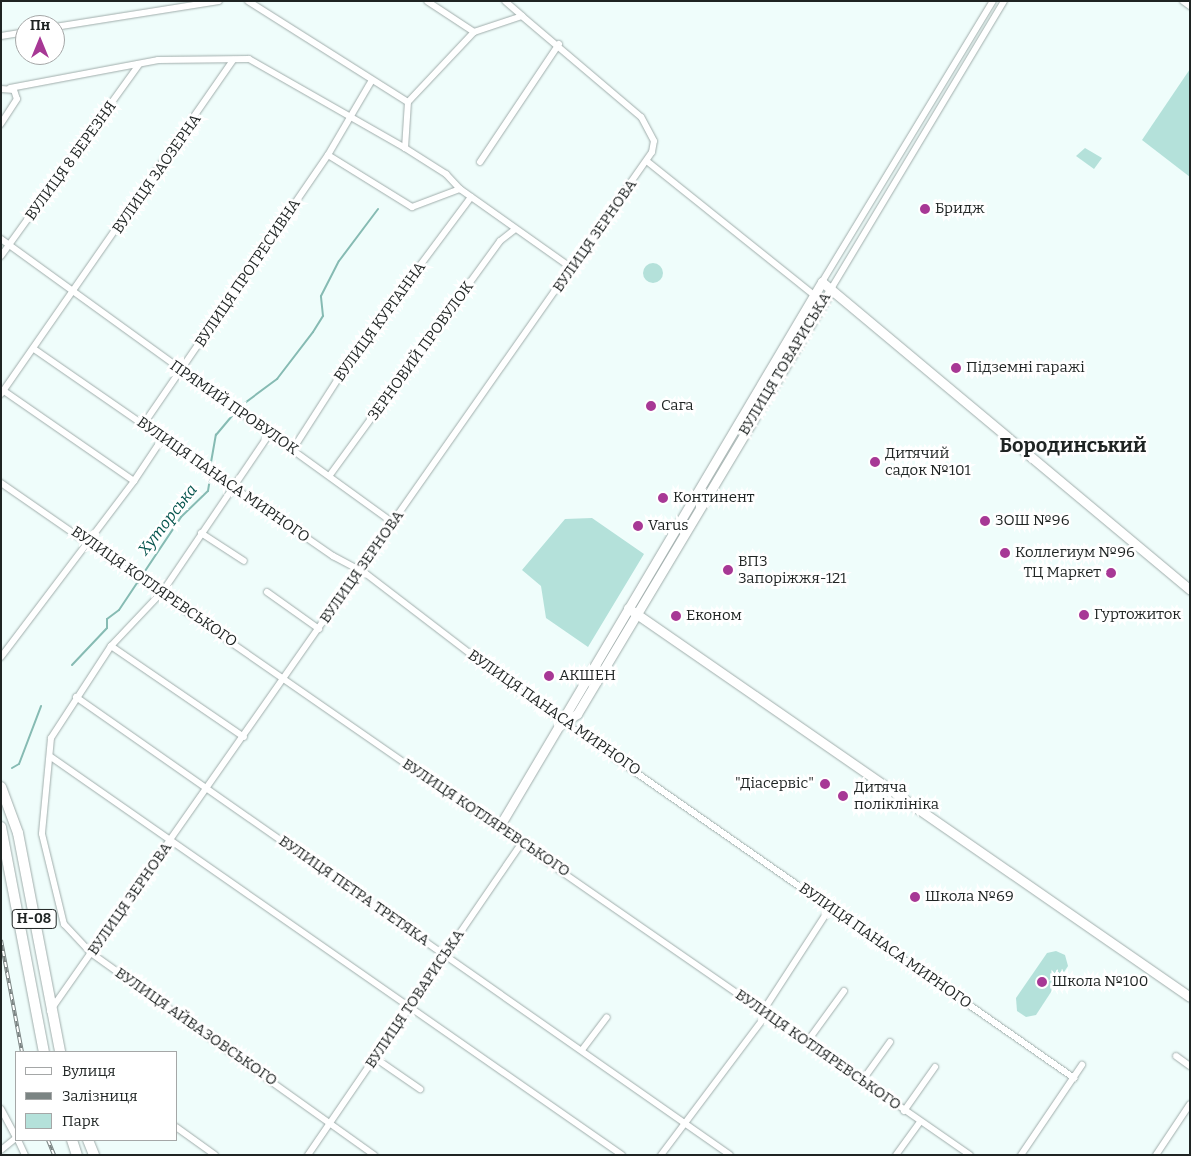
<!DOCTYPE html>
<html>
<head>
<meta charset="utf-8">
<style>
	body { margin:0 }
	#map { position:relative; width:1191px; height:1156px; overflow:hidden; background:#effdfb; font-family:Bitter,serif }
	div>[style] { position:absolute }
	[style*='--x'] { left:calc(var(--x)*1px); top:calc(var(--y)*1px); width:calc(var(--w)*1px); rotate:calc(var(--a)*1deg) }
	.green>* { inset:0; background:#b4e1da }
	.round { border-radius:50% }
	.stream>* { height:2px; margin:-1px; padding:0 1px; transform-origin:1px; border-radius:1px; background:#86bbb3 }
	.roads { filter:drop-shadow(0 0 1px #a0adab) drop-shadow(0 0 1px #a0adab) }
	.street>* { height:6px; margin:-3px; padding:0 3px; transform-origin:3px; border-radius:3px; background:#fff }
	.secondary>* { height:9px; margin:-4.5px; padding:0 4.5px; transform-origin:4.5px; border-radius:4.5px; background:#fff }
	.primary>* { height:10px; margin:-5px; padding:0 5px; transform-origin:5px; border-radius:5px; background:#fff }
	.rail>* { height:4px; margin-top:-2px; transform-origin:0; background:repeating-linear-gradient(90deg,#fff 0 5.5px,#7b8483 0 11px); box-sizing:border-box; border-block:1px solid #7b8483 }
	.dots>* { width:14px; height:14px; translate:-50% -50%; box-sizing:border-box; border:2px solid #fff; border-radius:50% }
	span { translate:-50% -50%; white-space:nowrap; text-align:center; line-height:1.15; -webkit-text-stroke:5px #fff; paint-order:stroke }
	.shield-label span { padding:1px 4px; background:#fff; border:1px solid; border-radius:4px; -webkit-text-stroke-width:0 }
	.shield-label { font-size:14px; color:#1f2423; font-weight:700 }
	.street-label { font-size:15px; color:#1f2423 }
	.poi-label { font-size:15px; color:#1f2423 }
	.left { translate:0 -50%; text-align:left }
	.right { translate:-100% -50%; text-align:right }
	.water-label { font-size:16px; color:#05544d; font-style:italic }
	.district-label { font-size:20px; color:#1f2423; font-weight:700 }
	.frame { position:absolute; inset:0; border:2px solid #1f2423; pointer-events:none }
	.legend { position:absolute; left:15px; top:1051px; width:162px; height:90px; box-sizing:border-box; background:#fff; border:1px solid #a5a7a7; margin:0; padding:6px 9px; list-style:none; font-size:15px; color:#1f2423 }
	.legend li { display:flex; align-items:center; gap:10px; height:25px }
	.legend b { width:25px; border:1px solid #a5a7a7 }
	.north { position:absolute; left:15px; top:15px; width:50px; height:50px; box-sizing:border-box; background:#fff; border:1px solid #a5a7a7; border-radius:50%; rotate:0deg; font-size:14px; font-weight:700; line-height:20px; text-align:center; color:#1f2423 }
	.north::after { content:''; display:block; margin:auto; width:18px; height:22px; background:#a73895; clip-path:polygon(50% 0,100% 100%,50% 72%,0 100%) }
</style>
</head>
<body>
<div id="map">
	<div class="green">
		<i style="clip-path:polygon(1190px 69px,1190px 177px,1142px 140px)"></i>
		<i style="clip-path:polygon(1085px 148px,1102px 158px,1094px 169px,1076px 156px)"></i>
		<i class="round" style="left:643px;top:263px;width:20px;height:20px"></i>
		<i style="clip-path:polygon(592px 518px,644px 554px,588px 647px,546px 618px,541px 586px,522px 570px,565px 519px)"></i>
		<i style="clip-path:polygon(1056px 951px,1065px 955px,1068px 966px,1036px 1015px,1026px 1017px,1017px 1011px,1016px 998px,1047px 953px)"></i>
	</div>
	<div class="stream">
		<i style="--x:238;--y:408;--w:49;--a:-36.6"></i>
		<i style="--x:277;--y:379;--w:59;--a:-52.5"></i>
		<i style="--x:313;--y:332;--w:19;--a:-58"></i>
		<i style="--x:323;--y:316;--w:20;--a:-96"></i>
		<i style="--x:321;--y:296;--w:39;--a:-63"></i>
		<i style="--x:339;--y:261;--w:65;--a:-53.1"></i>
		<i style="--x:210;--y:468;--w:34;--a:-80"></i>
		<i style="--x:216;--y:435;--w:31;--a:-50"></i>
		<i style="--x:72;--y:665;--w:51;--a:-46.6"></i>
		<i style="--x:107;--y:628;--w:9;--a:-90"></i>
		<i style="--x:107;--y:619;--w:15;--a:-37"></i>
		<i style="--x:119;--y:610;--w:112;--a:-56.3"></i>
		<i style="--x:181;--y:517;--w:37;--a:-44"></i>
		<i style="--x:208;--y:491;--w:18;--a:-81"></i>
		<i style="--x:12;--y:768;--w:8;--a:-30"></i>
		<i style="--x:19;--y:764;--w:62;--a:-69.2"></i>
	</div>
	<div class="roads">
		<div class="street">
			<i style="--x:248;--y:1;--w:189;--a:32.3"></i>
			<i style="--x:505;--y:1;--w:23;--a:41"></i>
			<i style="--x:1183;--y:1;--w:9;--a:36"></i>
			<i style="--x:55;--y:27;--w:166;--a:-9"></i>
			<i style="--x:1;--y:36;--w:24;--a:-9"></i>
			<i style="--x:10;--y:88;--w:151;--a:-10.7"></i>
			<i style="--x:158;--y:60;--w:91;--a:-0.6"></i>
			<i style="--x:249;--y:59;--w:180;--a:29.7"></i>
			<i style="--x:405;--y:148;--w:49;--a:32.4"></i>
			<i style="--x:446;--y:174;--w:21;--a:47"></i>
			<i style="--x:1;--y:89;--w:13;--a:4"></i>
			<i style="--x:14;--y:90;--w:9;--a:72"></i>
			<i style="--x:17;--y:99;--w:30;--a:123"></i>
			<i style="--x:408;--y:102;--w:96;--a:-46.7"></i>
			<i style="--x:474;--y:32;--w:56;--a:-146.6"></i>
			<i style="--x:405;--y:148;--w:46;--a:-86.3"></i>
			<i style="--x:328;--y:155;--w:99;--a:31.8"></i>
			<i style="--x:412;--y:207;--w:51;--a:-20.6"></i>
			<i style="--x:460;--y:189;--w:135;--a:35.3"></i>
			<i style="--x:480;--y:162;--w:142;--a:-56.2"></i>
			<i style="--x:648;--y:162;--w:213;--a:38.7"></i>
			<i style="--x:1;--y:239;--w:485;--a:35.9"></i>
			<i style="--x:1;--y:256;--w:236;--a:-54.2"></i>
			<i style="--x:822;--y:282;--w:329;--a:-58.7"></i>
			<i style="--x:831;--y:289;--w:336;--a:-59"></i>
			<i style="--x:34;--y:349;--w:364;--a:34.7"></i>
			<i style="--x:333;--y:556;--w:36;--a:28"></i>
			<i style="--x:365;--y:573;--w:194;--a:37.5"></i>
			<i style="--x:519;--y:691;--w:677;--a:34.89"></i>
			<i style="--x:4;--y:391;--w:158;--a:34.7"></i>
			<i style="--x:134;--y:481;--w:50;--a:-56.3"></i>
			<i style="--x:1;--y:394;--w:407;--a:-55.2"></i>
			<i style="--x:143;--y:425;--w:327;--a:-55.6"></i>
			<i style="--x:328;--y:155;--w:87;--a:-59.6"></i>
			<i style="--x:270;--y:433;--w:191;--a:124.1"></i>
			<i style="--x:163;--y:591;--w:76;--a:133.4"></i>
			<i style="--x:111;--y:646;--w:110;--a:123.1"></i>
			<i style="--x:51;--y:738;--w:96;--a:95.4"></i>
			<i style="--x:42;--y:834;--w:93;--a:76.3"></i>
			<i style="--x:64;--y:924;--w:40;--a:47"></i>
			<i style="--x:91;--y:953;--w:348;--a:35.5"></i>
			<i style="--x:293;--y:449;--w:113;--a:-57.3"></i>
			<i style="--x:354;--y:354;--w:196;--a:-53.3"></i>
			<i style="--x:330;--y:475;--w:289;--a:-54"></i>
			<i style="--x:500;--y:241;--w:18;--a:-38"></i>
			<i style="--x:1;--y:483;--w:1179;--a:34.74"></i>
			<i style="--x:201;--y:533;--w:51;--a:33.1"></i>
			<i style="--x:267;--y:592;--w:64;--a:35.4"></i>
			<i style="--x:111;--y:646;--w:161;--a:34.4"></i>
			<i style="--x:1;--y:657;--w:221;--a:-52.9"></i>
			<i style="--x:76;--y:697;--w:798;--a:35"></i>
			<i style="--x:51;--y:757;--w:696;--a:34.88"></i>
			<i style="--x:50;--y:1011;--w:1049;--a:-54.98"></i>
			<i style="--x:652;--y:152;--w:11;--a:-80"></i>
			<i style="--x:654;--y:141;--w:27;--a:-118"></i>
			<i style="--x:641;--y:117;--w:156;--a:-139.7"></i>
			<i style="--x:522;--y:16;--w:51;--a:161.6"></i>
			<i style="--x:763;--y:1011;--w:123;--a:-57"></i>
			<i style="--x:807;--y:1042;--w:63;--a:-54"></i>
			<i style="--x:582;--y:1050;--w:41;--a:-52.9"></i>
			<i style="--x:1176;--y:1056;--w:17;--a:36"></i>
			<i style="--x:375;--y:1058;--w:55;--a:34.6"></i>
			<i style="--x:862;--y:1081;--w:48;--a:-54.3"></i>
			<i style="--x:1;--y:1109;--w:32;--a:62"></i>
			<i style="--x:904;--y:1111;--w:54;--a:-54.8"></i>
			<i style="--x:176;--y:1127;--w:48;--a:35.7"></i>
			<i style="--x:18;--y:1140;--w:17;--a:65"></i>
			<i style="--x:1;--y:1150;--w:19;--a:-39"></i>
			<i style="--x:308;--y:1155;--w:378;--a:-55.6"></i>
			<i style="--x:661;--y:1155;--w:176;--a:-53.1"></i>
			<i style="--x:896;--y:1155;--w:41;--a:-54"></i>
			<i style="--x:1021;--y:1155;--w:109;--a:-55.9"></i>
			<i style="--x:1156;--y:1155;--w:61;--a:-56.3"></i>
		</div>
		<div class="secondary">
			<i style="--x:628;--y:608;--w:683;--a:34.69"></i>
			<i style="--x:563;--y:723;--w:17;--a:-33"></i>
			<i style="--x:577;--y:714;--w:495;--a:-59.1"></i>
			<i style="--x:499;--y:827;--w:634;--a:-59.35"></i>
			<i style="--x:822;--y:282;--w:480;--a:39.9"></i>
		</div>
		<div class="primary">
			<i style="--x:1;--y:787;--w:49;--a:69.7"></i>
			<i style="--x:18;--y:833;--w:223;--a:79.1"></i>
			<i style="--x:1;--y:827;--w:229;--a:79.2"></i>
			<i style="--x:72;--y:1140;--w:16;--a:72"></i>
			<i style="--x:88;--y:1140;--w:16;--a:68"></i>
		</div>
	</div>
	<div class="rail">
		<i style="--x:1;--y:940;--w:114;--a:79.4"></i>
		<i style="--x:48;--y:1140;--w:16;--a:68"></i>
	</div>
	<div class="dots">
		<i style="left:925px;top:209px;background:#a73895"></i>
		<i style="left:956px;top:368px;background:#a73895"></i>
		<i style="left:651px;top:406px;background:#a73895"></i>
		<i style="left:875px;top:462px;background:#a73895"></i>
		<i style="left:663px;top:498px;background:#a73895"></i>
		<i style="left:985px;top:521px;background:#a73895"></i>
		<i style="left:638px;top:526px;background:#a73895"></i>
		<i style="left:1005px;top:553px;background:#a73895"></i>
		<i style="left:728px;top:570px;background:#a73895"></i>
		<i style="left:1111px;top:573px;background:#a73895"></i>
		<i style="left:1084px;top:615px;background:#a73895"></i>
		<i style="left:676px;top:616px;background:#a73895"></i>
		<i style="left:549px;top:676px;background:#a73895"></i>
		<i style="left:825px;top:784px;background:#a73895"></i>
		<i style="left:843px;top:796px;background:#a73895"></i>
		<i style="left:915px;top:897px;background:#a73895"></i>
		<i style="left:1042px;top:982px;background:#a73895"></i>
	</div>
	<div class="shield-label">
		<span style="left:34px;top:919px">Н-08</span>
	</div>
	<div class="street-label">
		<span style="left:71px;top:161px;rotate:-54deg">ВУЛИЦЯ 8 БЕРЕЗНЯ</span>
		<span style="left:157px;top:174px;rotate:-55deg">ВУЛИЦЯ ЗАОЗЕРНА</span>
		<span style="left:595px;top:236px;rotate:-55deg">ВУЛИЦЯ ЗЕРНОВА</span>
		<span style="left:248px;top:273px;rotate:-56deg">ВУЛИЦЯ ПРОГРЕСИВНА</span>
		<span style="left:380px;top:322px;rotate:-54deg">ВУЛИЦЯ КУРГАННА</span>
		<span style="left:421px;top:351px;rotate:-54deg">ЗЕРНОВИЙ ПРОВУЛОК</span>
		<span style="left:785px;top:364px;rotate:-59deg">ВУЛИЦЯ ТОВАРИСЬКА</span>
		<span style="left:234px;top:408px;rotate:35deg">ПРЯМИЙ ПРОВУЛОК</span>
		<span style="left:223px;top:480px;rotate:35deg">ВУЛИЦЯ ПАНАСА МИРНОГО</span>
		<span style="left:362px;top:567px;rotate:-55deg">ВУЛИЦЯ ЗЕРНОВА</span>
		<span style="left:154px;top:587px;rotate:35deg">ВУЛИЦЯ КОТЛЯРЕВСЬКОГО</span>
		<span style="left:554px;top:713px;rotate:35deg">ВУЛИЦЯ ПАНАСА МИРНОГО</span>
		<span style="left:486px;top:818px;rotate:34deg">ВУЛИЦЯ КОТЛЯРЕВСЬКОГО</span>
		<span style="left:354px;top:891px;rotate:35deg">ВУЛИЦЯ ПЕТРА ТРЕТЯКА</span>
		<span style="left:130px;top:899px;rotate:-55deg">ВУЛИЦЯ ЗЕРНОВА</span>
		<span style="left:885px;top:946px;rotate:35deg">ВУЛИЦЯ ПАНАСА МИРНОГО</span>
		<span style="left:415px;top:999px;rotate:-56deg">ВУЛИЦЯ ТОВАРИСЬКА</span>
		<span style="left:196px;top:1027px;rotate:35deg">ВУЛИЦЯ АЙВАЗОВСЬКОГО</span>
		<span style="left:818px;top:1050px;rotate:35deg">ВУЛИЦЯ КОТЛЯРЕВСЬКОГО</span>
	</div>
	<div class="poi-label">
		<span class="left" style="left:935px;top:209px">Бридж</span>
		<span class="left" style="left:966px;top:368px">Підземні гаражі</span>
		<span class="left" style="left:661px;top:406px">Сага</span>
		<span class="left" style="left:885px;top:462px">Дитячий<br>садок №101</span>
		<span class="left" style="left:673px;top:498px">Континент</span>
		<span class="left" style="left:995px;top:521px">ЗОШ №96</span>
		<span class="left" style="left:648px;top:526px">Varus</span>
		<span class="left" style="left:1015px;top:553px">Коллегиум №96</span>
		<span class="left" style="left:738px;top:570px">ВПЗ<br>Запоріжжя-121</span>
		<span class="right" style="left:1101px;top:573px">ТЦ Маркет</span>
		<span class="left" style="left:1094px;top:615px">Гуртожиток</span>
		<span class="left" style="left:686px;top:616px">Економ</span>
		<span class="left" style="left:559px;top:676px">АКШЕН</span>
		<span class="right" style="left:814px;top:784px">"Діасервіс"</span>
		<span class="left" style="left:854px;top:796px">Дитяча<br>поліклініка</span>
		<span class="left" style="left:925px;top:897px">Школа №69</span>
		<span class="left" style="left:1052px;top:982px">Школа №100</span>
	</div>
	<div class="water-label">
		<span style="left:168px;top:520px;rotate:-52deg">Хуторська</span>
	</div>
	<div class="district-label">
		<span style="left:1073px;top:445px">Бородинський</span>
	</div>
	<div class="frame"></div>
	<ul class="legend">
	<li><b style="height:6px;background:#fff"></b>Вулиця</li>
	<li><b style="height:6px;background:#7b8483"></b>Залізниця</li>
	<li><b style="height:14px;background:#b4e1da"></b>Парк</li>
	</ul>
	<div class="north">Пн</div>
</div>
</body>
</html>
